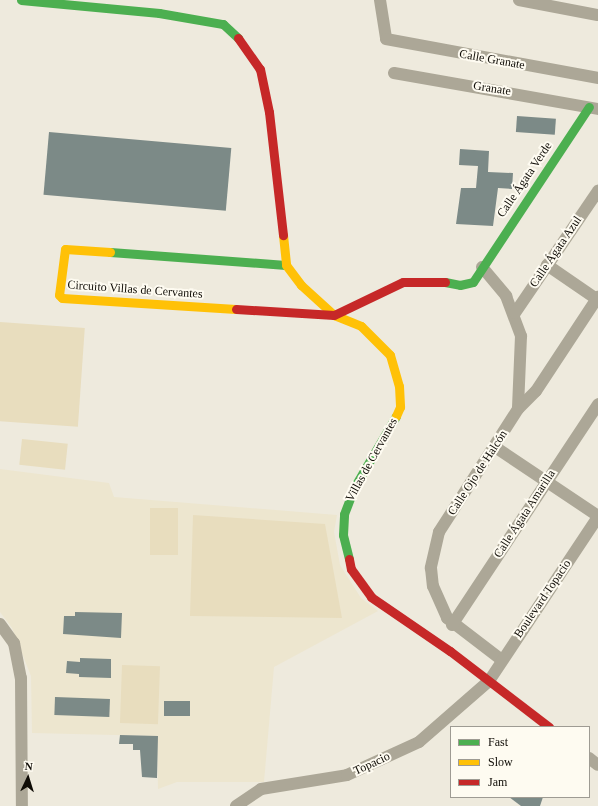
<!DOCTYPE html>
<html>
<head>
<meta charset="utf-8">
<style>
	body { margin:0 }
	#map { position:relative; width:598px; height:806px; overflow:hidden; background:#eeeadd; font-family:"Times New Roman",serif }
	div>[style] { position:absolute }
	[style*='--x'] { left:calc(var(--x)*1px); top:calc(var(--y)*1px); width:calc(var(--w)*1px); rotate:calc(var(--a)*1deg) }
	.built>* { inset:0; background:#ede6cf }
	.green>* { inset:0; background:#e8ddbe; transform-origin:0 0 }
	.building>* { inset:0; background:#7c8a87; transform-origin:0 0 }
	.street>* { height:12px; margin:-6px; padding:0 6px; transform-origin:6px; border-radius:6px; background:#aca797 }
	.fast>* { height:9px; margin:-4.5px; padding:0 4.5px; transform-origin:4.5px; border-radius:4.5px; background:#4caf50 }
	.slow>* { height:9px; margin:-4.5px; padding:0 4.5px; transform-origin:4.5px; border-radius:4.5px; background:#ffc107 }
	.jam>* { height:9px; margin:-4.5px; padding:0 4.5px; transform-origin:4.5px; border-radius:4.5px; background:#c62828 }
	span { translate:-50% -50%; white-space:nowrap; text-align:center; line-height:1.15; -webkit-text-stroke:4px #fefbf1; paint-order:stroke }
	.street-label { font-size:12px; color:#0e0b05 }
	.legend { position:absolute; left:450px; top:726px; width:140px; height:72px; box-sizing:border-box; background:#fefbf1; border:1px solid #9e9b93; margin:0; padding:5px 7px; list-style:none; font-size:12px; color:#0e0b05 }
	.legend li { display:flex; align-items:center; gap:8px; height:20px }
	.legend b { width:20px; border:1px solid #9e9b93 }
	.north { position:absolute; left:8px; top:758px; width:40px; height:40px; -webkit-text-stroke:3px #fefbf1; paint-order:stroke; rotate:4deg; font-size:11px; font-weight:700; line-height:16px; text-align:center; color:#0e0b05 }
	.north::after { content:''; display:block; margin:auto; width:14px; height:18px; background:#0e0b05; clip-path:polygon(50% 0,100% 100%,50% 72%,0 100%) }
</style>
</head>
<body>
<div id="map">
	<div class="built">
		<i style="clip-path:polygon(0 469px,109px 483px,114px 497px,337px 515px,334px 532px,340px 565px,361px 598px,378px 611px,274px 667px,264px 782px,177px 782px,158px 789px,157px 736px,32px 733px,31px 676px,12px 628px,0 612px)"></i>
	</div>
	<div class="green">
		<i style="left:0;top:322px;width:85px;height:99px;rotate:4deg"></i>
		<i style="left:22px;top:439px;width:46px;height:26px;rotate:6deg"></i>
		<i style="left:150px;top:508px;width:28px;height:47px"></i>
		<i style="clip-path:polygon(193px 515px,325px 524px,342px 618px,190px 616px)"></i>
		<i style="left:122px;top:665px;width:38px;height:58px;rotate:2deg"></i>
	</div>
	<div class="building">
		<i style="left:517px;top:116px;width:39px;height:16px;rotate:4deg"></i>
		<i style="left:49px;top:132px;width:183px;height:63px;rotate:5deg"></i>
		<i style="clip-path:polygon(460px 149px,489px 151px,488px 172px,513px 173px,512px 189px,498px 188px,493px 226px,456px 224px,461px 188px,476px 188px,478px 166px,459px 165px)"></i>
		<i style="clip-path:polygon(75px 612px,122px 613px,121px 638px,63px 634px,64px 616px,75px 616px)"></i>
		<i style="clip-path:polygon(80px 658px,111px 659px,111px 678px,79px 677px,79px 674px,66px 673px,67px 661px,80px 662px)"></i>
		<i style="left:55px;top:697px;width:55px;height:18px;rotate:2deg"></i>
		<i style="left:164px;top:701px;width:26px;height:15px"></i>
		<i style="clip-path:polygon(120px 735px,158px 736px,157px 778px,142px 777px,140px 750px,133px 750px,133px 744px,119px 744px)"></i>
		<i style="clip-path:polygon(509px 797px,543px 797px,540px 806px,521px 806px)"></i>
	</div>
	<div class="street">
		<i style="--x:380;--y:0;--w:39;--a:81"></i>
		<i style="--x:386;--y:39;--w:216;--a:10.4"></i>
		<i style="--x:519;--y:0;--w:80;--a:10.8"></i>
		<i style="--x:394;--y:73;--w:207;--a:10"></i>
		<i style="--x:547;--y:265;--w:62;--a:34.5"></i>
		<i style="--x:482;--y:267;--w:38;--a:50"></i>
		<i style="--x:506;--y:296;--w:43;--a:69.4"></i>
		<i style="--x:521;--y:336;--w:73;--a:92.4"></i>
		<i style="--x:518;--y:409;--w:146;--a:122.7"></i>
		<i style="--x:439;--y:532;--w:37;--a:103"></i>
		<i style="--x:431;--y:568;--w:18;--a:84"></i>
		<i style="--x:433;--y:586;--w:35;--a:66"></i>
		<i style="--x:447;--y:618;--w:69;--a:37.4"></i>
		<i style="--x:515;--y:313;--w:148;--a:-55.8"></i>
		<i style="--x:518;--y:409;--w:25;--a:-45"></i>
		<i style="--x:536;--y:391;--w:113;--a:-56.6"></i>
		<i style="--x:495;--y:447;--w:124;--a:33.8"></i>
		<i style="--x:0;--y:624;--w:24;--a:54"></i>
		<i style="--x:14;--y:643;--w:36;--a:79"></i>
		<i style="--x:21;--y:678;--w:128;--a:89.6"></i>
		<i style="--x:452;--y:625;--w:265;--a:-56.5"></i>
		<i style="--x:589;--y:758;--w:11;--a:38"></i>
		<i style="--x:236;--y:806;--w:30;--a:-34"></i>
		<i style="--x:261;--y:789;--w:87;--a:-9.2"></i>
		<i style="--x:347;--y:775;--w:79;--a:-24.6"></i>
		<i style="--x:419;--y:742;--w:93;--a:-41.1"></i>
		<i style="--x:489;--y:681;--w:197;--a:-56.4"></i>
	</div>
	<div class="fast">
		<i style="--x:21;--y:0;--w:139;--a:5.4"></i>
		<i style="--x:159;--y:13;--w:65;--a:9.8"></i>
		<i style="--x:223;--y:24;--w:21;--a:43"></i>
		<i style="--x:110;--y:252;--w:176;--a:4.2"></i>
		<i style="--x:445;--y:282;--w:15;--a:11"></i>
		<i style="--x:460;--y:285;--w:13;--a:-13"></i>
		<i style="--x:473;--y:282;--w:210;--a:-56.5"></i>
		<i style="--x:349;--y:559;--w:25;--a:-104"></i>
		<i style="--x:343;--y:535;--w:21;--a:-87"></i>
		<i style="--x:344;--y:514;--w:30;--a:-69"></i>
		<i style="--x:355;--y:486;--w:81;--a:-59.6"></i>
	</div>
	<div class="slow">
		<i style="--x:283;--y:235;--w:30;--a:84"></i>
		<i style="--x:286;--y:265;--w:25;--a:53"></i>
		<i style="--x:301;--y:285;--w:45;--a:42.3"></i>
		<i style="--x:334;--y:315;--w:29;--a:22"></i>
		<i style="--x:361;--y:326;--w:41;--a:45"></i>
		<i style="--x:390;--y:355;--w:32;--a:74"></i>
		<i style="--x:399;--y:386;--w:21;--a:87"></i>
		<i style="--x:400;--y:407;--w:10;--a:114"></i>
		<i style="--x:110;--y:252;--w:45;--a:-176.2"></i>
		<i style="--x:65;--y:249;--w:46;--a:97.4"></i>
		<i style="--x:59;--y:295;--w:4;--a:45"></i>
		<i style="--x:62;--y:298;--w:174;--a:3.6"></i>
	</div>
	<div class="jam">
		<i style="--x:238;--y:38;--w:38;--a:55"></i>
		<i style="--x:260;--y:69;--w:44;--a:78.2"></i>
		<i style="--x:269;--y:112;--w:124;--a:83.5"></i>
		<i style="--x:236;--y:309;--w:98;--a:3.5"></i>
		<i style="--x:334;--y:315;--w:76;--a:-25.6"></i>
		<i style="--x:403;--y:282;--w:42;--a:0"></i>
		<i style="--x:349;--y:559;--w:10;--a:79"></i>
		<i style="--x:351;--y:569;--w:34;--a:54"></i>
		<i style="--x:371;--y:597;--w:96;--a:34.4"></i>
		<i style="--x:450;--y:651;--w:125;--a:37.5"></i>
	</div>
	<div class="street-label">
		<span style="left:492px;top:60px;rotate:10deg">Calle Granate</span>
		<span style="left:492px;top:89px;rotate:9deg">Granate</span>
		<span style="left:525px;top:180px;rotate:-56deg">Calle Ágata Verde</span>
		<span style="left:556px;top:252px;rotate:-56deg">Calle Ágata Azul</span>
		<span style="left:135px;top:290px;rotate:4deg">Circuito Villas de Cervantes</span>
		<span style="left:372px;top:460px;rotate:-61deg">Villas de Cervantes</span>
		<span style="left:478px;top:473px;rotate:-57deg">Calle Ojo de Halcón</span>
		<span style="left:525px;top:514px;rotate:-57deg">Calle Ágata Amarilla</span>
		<span style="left:543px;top:599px;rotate:-56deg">Boulevard Topacio</span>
		<span style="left:372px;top:764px;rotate:-25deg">Topacio</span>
	</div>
	<ul class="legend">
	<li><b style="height:5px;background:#4caf50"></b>Fast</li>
	<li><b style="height:5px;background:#ffc107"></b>Slow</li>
	<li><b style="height:5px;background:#c62828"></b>Jam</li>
	</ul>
	<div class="north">N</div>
</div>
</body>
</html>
